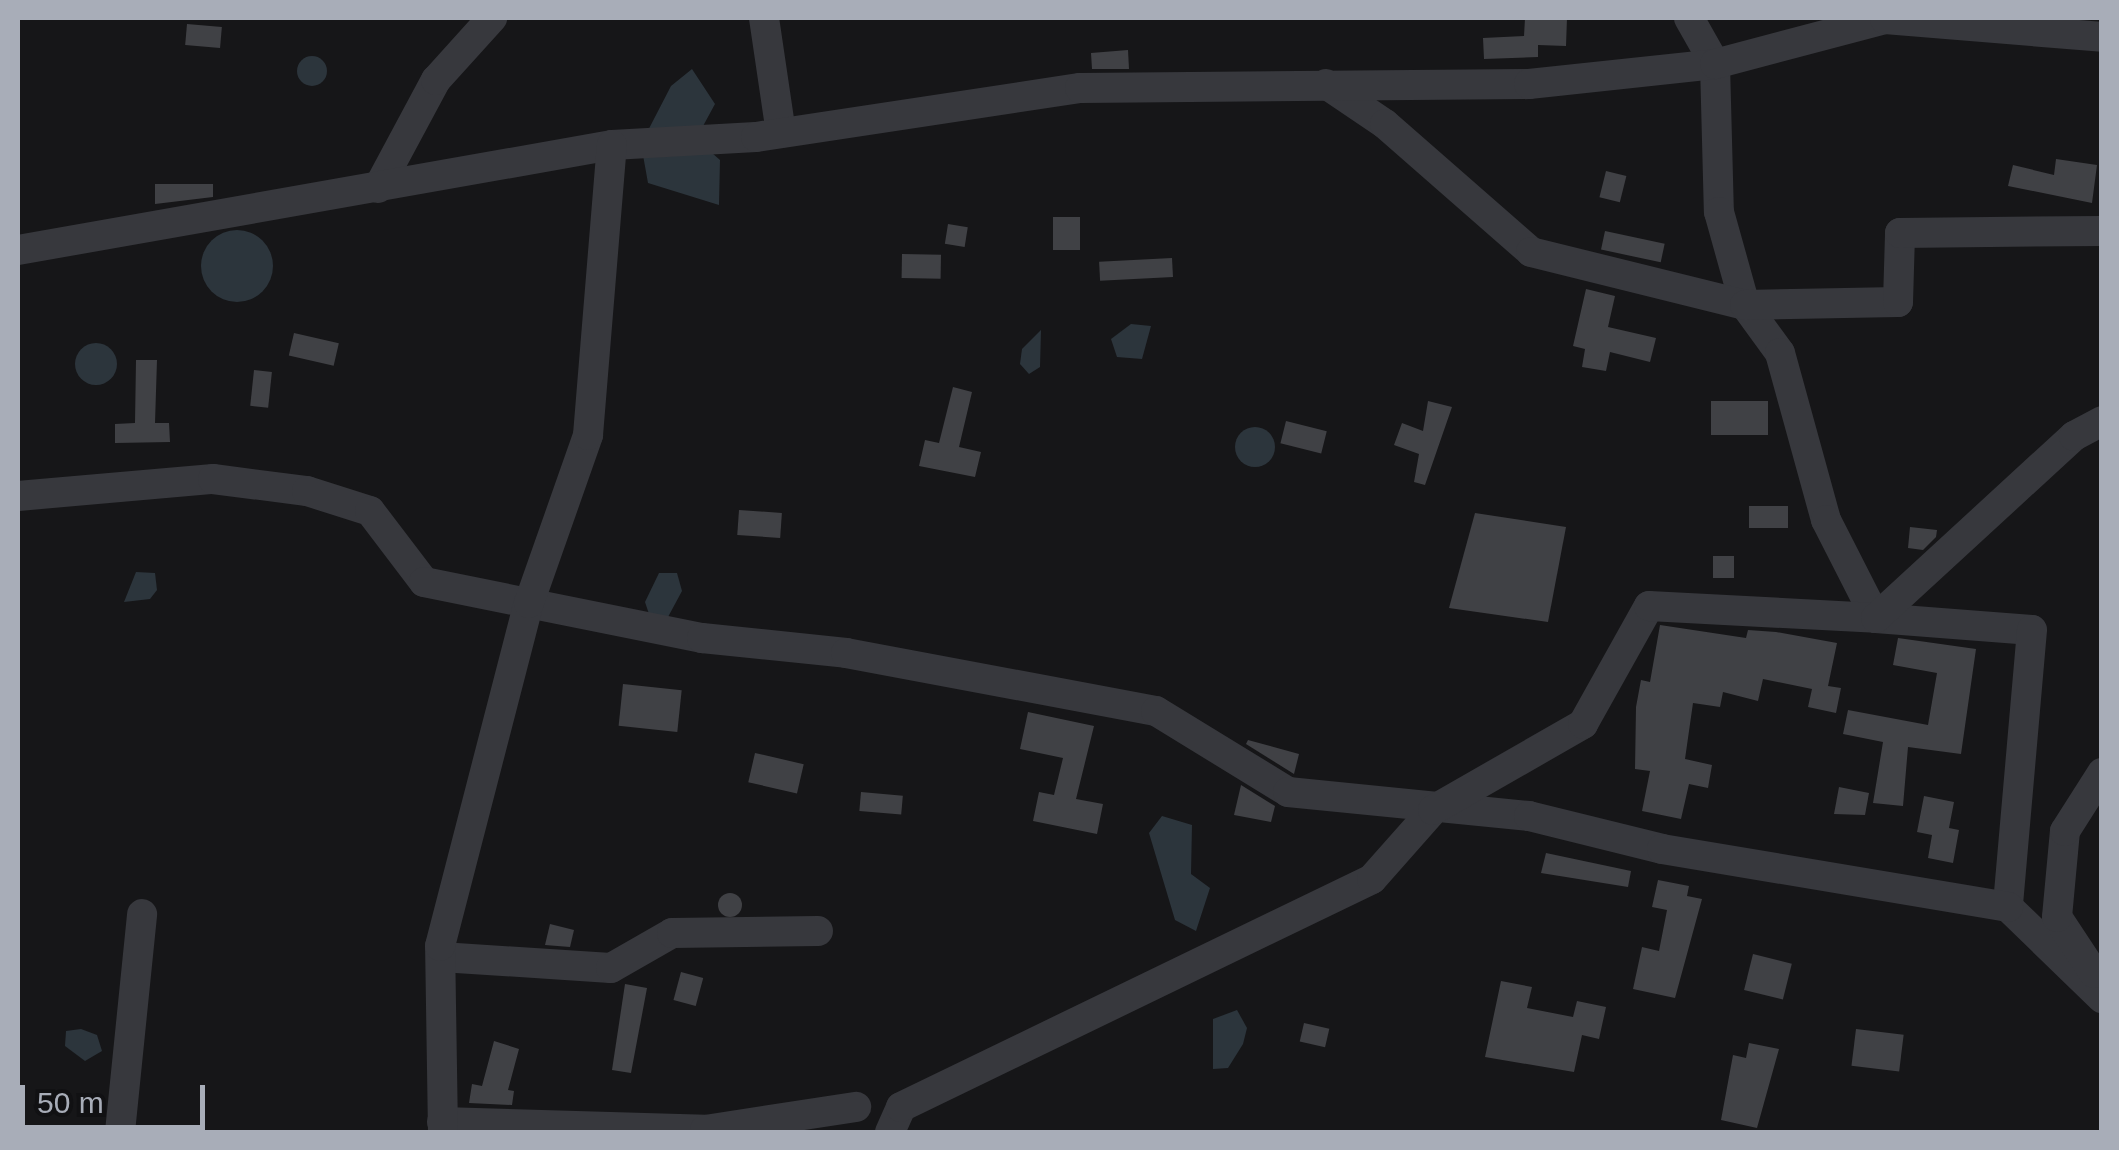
<!DOCTYPE html>
<html>
<head>
<meta charset="utf-8">
<style>
	body { margin:0 }
	#map { position:relative; width:2119px; height:1150px; overflow:hidden; background:#161618; font-family:Helvetica,sans-serif }
	div>[style] { position:absolute }
	[style*='--x'] { left:calc(var(--x)*1px); top:calc(var(--y)*1px); width:calc(var(--w)*1px); rotate:calc(var(--a)*1deg) }
	.water>* { inset:0; background:#2c353c }
	.round { border-radius:50% }
	.building>* { inset:0; background:#404145; transform-origin:0 0 }
	.minor>* { height:30px; margin:-15px; padding:0 15px; transform-origin:15px; border-radius:15px; background:#37383d }
	span { translate:-50% -50%; white-space:nowrap; text-align:center; line-height:1.15; -webkit-text-stroke:10px #111113; paint-order:stroke }
	.frame { position:absolute; inset:0; border:20px solid #a8adb8; pointer-events:none }
	.scale { position:absolute; left:20px; top:1085px; width:185px; height:45px; box-sizing:border-box; border:5px solid #a8adb8; border-top:0; padding-left:12px; font-size:30px; line-height:35px; white-space:nowrap; color:#a8adb8; -webkit-text-stroke:8px #111113; paint-order:stroke }
</style>
</head>
<body>
<div id="map">
	<div class="water">
		<i class="round" style="left:297px;top:56px;width:30px;height:30px"></i>
		<i style="clip-path:polygon(692px 69px,715px 104px,696px 139px,720px 160px,719px 205px,648px 183px,641px 144px,671px 86px)"></i>
		<i class="round" style="left:201px;top:230px;width:72px;height:72px"></i>
		<i style="clip-path:polygon(1131px 324px,1151px 326px,1142px 359px,1117px 357px,1111px 339px)"></i>
		<i style="clip-path:polygon(1041px 330px,1040px 367px,1029px 374px,1020px 364px,1022px 349px)"></i>
		<i class="round" style="left:75px;top:343px;width:42px;height:42px"></i>
		<i class="round" style="left:1235px;top:427px;width:40px;height:40px"></i>
		<i style="clip-path:polygon(136px 572px,155px 573px,157px 590px,150px 599px,124px 602px)"></i>
		<i style="clip-path:polygon(659px 573px,677px 573px,682px 591px,668px 617px,650px 617px,645px 602px)"></i>
		<i style="clip-path:polygon(1162px 816px,1192px 825px,1191px 874px,1210px 888px,1196px 931px,1175px 920px,1149px 833px)"></i>
		<i style="clip-path:polygon(1237px 1010px,1247px 1028px,1243px 1044px,1228px 1068px,1213px 1069px,1213px 1019px)"></i>
		<i style="clip-path:polygon(81px 1029px,97px 1035px,102px 1051px,85px 1061px,65px 1046px,66px 1031px)"></i>
	</div>
	<div class="building">
		<i style="clip-path:polygon(1525px 18px,1567px 18px,1566px 46px,1538px 45px,1538px 57px,1484px 59px,1483px 38px,1524px 36px)"></i>
		<i style="left:187px;top:24px;width:35px;height:21px;rotate:5deg"></i>
		<i style="clip-path:polygon(1128px 50px,1129px 69px,1092px 69px,1091px 53px)"></i>
		<i style="clip-path:polygon(2056px 159px,2097px 165px,2092px 203px,2008px 186px,2013px 165px,2054px 175px)"></i>
		<i style="left:1606px;top:171px;width:21px;height:27px;rotate:14deg"></i>
		<i style="clip-path:polygon(155px 184px,213px 184px,213px 197px,155px 204px)"></i>
		<i style="left:1053px;top:217px;width:27px;height:33px"></i>
		<i style="left:948px;top:224px;width:20px;height:20px;rotate:9deg"></i>
		<i style="left:1605px;top:231px;width:61px;height:19px;rotate:12deg"></i>
		<i style="left:902px;top:254px;width:39px;height:24px;rotate:1deg"></i>
		<i style="left:1172px;top:258px;width:19px;height:73px;rotate:87deg"></i>
		<i style="clip-path:polygon(1586px 289px,1615px 296px,1608px 327px,1656px 338px,1650px 362px,1610px 352px,1606px 371px,1582px 367px,1585px 349px,1573px 346px)"></i>
		<i style="left:294px;top:333px;width:46px;height:23px;rotate:13deg"></i>
		<i style="clip-path:polygon(136px 360px,157px 360px,155px 423px,169px 423px,170px 442px,115px 443px,115px 424px,135px 423px)"></i>
		<i style="left:254px;top:370px;width:18px;height:36px;rotate:6deg"></i>
		<i style="clip-path:polygon(953px 387px,972px 392px,959px 447px,981px 452px,975px 477px,919px 466px,925px 440px,939px 443px)"></i>
		<i style="clip-path:polygon(1428px 401px,1452px 407px,1425px 485px,1414px 482px,1419px 454px,1394px 445px,1402px 423px,1423px 431px)"></i>
		<i style="left:1711px;top:401px;width:57px;height:34px"></i>
		<i style="left:1286px;top:421px;width:42px;height:23px;rotate:14deg"></i>
		<i style="left:1749px;top:506px;width:39px;height:22px"></i>
		<i style="left:739px;top:510px;width:43px;height:25px;rotate:4deg"></i>
		<i style="clip-path:polygon(1475px 513px,1566px 527px,1548px 622px,1449px 608px)"></i>
		<i style="clip-path:polygon(1910px 527px,1937px 530px,1936px 537px,1923px 550px,1908px 548px)"></i>
		<i style="left:1713px;top:556px;width:21px;height:22px"></i>
		<i style="clip-path:polygon(1660px 625px,1746px 638px,1748px 630px,1776px 632px,1837px 643px,1828px 686px,1841px 688px,1836px 713px,1808px 707px,1812px 689px,1763px 679px,1758px 701px,1723px 692px,1720px 707px,1693px 703px,1685px 759px,1712px 765px,1708px 788px,1689px 784px,1681px 819px,1642px 811px,1650px 771px,1635px 769px,1636px 707px,1641px 680px,1650px 682px)"></i>
		<i style="clip-path:polygon(1898px 638px,1976px 649px,1961px 754px,1908px 747px,1903px 806px,1873px 803px,1883px 742px,1843px 734px,1848px 710px,1928px 725px,1937px 673px,1893px 665px)"></i>
		<i style="left:623px;top:684px;width:59px;height:42px;rotate:6deg"></i>
		<i style="clip-path:polygon(1028px 712px,1094px 726px,1076px 799px,1103px 804px,1097px 834px,1033px 821px,1039px 792px,1054px 795px,1063px 758px,1020px 749px)"></i>
		<i style="clip-path:polygon(1248px 740px,1299px 754px,1294px 774px,1246px 744px)"></i>
		<i style="left:755px;top:753px;width:50px;height:30px;rotate:13deg"></i>
		<i style="clip-path:polygon(1241px 785px,1275px 806px,1271px 822px,1234px 815px)"></i>
		<i style="clip-path:polygon(1839px 787px,1869px 793px,1865px 815px,1834px 814px)"></i>
		<i style="left:861px;top:792px;width:42px;height:19px;rotate:5deg"></i>
		<i style="clip-path:polygon(1924px 796px,1954px 802px,1949px 828px,1959px 830px,1953px 863px,1928px 858px,1932px 835px,1917px 832px)"></i>
		<i style="clip-path:polygon(1546px 853px,1631px 871px,1628px 887px,1541px 873px)"></i>
		<i style="clip-path:polygon(1658px 880px,1689px 886px,1687px 896px,1702px 899px,1675px 998px,1633px 989px,1642px 947px,1659px 951px,1667px 910px,1652px 907px)"></i>
		<i class="round" style="left:718px;top:893px;width:24px;height:24px"></i>
		<i style="clip-path:polygon(550px 924px,574px 930px,570px 947px,545px 945px)"></i>
		<i style="left:1753px;top:954px;width:40px;height:37px;rotate:14deg"></i>
		<i style="left:681px;top:972px;width:23px;height:29px;rotate:15deg"></i>
		<i style="clip-path:polygon(1501px 981px,1532px 987px,1527px 1008px,1573px 1017px,1577px 1001px,1606px 1007px,1599px 1039px,1582px 1035px,1574px 1072px,1485px 1057px)"></i>
		<i style="clip-path:polygon(625px 984px,647px 988px,631px 1073px,612px 1070px)"></i>
		<i style="left:1304px;top:1023px;width:26px;height:19px;rotate:13deg"></i>
		<i style="left:1856px;top:1029px;width:48px;height:37px;rotate:7deg"></i>
		<i style="clip-path:polygon(494px 1041px,519px 1049px,508px 1090px,514px 1091px,512px 1105px,469px 1103px,472px 1084px,482px 1086px)"></i>
		<i style="clip-path:polygon(1749px 1043px,1779px 1049px,1757px 1128px,1721px 1120px,1733px 1055px,1746px 1058px)"></i>
	</div>
	<div class="minor">
		<i style="--x:764;--y:18;--w:116;--a:81.6"></i>
		<i style="--x:1689;--y:18;--w:53;--a:60.5"></i>
		<i style="--x:1715;--y:64;--w:148;--a:88.5"></i>
		<i style="--x:1719;--y:212;--w:97;--a:74.4"></i>
		<i style="--x:1745;--y:305;--w:59;--a:53.9"></i>
		<i style="--x:1780;--y:353;--w:173;--a:74.6"></i>
		<i style="--x:1826;--y:520;--w:110;--a:63"></i>
		<i style="--x:1876;--y:618;--w:156;--a:4.4"></i>
		<i style="--x:2032;--y:630;--w:278;--a:95"></i>
		<i style="--x:2008;--y:907;--w:131;--a:44.1"></i>
		<i style="--x:1326;--y:84;--w:71;--a:34.1"></i>
		<i style="--x:1385;--y:124;--w:194;--a:41.2"></i>
		<i style="--x:1531;--y:252;--w:220;--a:13.9"></i>
		<i style="--x:1745;--y:305;--w:153;--a:-1.1"></i>
		<i style="--x:1898;--y:302;--w:69;--a:-88.3"></i>
		<i style="--x:1900;--y:233;--w:202;--a:-0.6"></i>
		<i style="--x:378;--y:188;--w:123;--a:-61.8"></i>
		<i style="--x:436;--y:80;--w:84;--a:-47.9"></i>
		<i style="--x:18;--y:250;--w:603;--a:-10.02"></i>
		<i style="--x:612;--y:145;--w:144;--a:-3.2"></i>
		<i style="--x:756;--y:137;--w:328;--a:-8.6"></i>
		<i style="--x:1080;--y:88;--w:449;--a:-0.5"></i>
		<i style="--x:1529;--y:84;--w:187;--a:-6.1"></i>
		<i style="--x:1715;--y:64;--w:176;--a:-14.8"></i>
		<i style="--x:1885;--y:19;--w:218;--a:4.7"></i>
		<i style="--x:18;--y:496;--w:196;--a:-5"></i>
		<i style="--x:213;--y:479;--w:95;--a:7.3"></i>
		<i style="--x:307;--y:491;--w:66;--a:17.6"></i>
		<i style="--x:370;--y:511;--w:89;--a:52.7"></i>
		<i style="--x:424;--y:582;--w:284;--a:11.4"></i>
		<i style="--x:702;--y:638;--w:145;--a:5.9"></i>
		<i style="--x:846;--y:653;--w:315;--a:10.6"></i>
		<i style="--x:1156;--y:711;--w:155;--a:31.5"></i>
		<i style="--x:1288;--y:792;--w:242;--a:5.7"></i>
		<i style="--x:1529;--y:816;--w:137;--a:13.9"></i>
		<i style="--x:1662;--y:849;--w:351;--a:9.5"></i>
		<i style="--x:441;--y:957;--w:170;--a:3.7"></i>
		<i style="--x:611;--y:968;--w:70;--a:-29.8"></i>
		<i style="--x:672;--y:933;--w:146;--a:-0.8"></i>
		<i style="--x:2094;--y:973;--w:67;--a:-123.5"></i>
		<i style="--x:2057;--y:917;--w:86;--a:-84.7"></i>
		<i style="--x:2065;--y:831;--w:69;--a:-57.5"></i>
		<i style="--x:442;--y:1122;--w:263;--a:1.7"></i>
		<i style="--x:705;--y:1130;--w:153;--a:-8.7"></i>
		<i style="--x:120;--y:1132;--w:219;--a:-84.2"></i>
		<i style="--x:443;--y:1132;--w:186;--a:-90.9"></i>
		<i style="--x:440;--y:946;--w:354;--a:-75.5"></i>
		<i style="--x:529;--y:603;--w:178;--a:-70.6"></i>
		<i style="--x:588;--y:435;--w:291;--a:-85.3"></i>
		<i style="--x:890;--y:1132;--w:27;--a:-66"></i>
		<i style="--x:901;--y:1107;--w:523;--a:-25.83"></i>
		<i style="--x:1372;--y:879;--w:92;--a:-48.5"></i>
		<i style="--x:1433;--y:810;--w:173;--a:-29.8"></i>
		<i style="--x:1583;--y:724;--w:135;--a:-60.8"></i>
		<i style="--x:1649;--y:606;--w:227;--a:3"></i>
		<i style="--x:1876;--y:618;--w:269;--a:-42.6"></i>
		<i style="--x:2074;--y:436;--w:32;--a:-28"></i>
	</div>
	<div class="frame"></div>
	<div class="scale">50 m</div>
</div>
</body>
</html>
